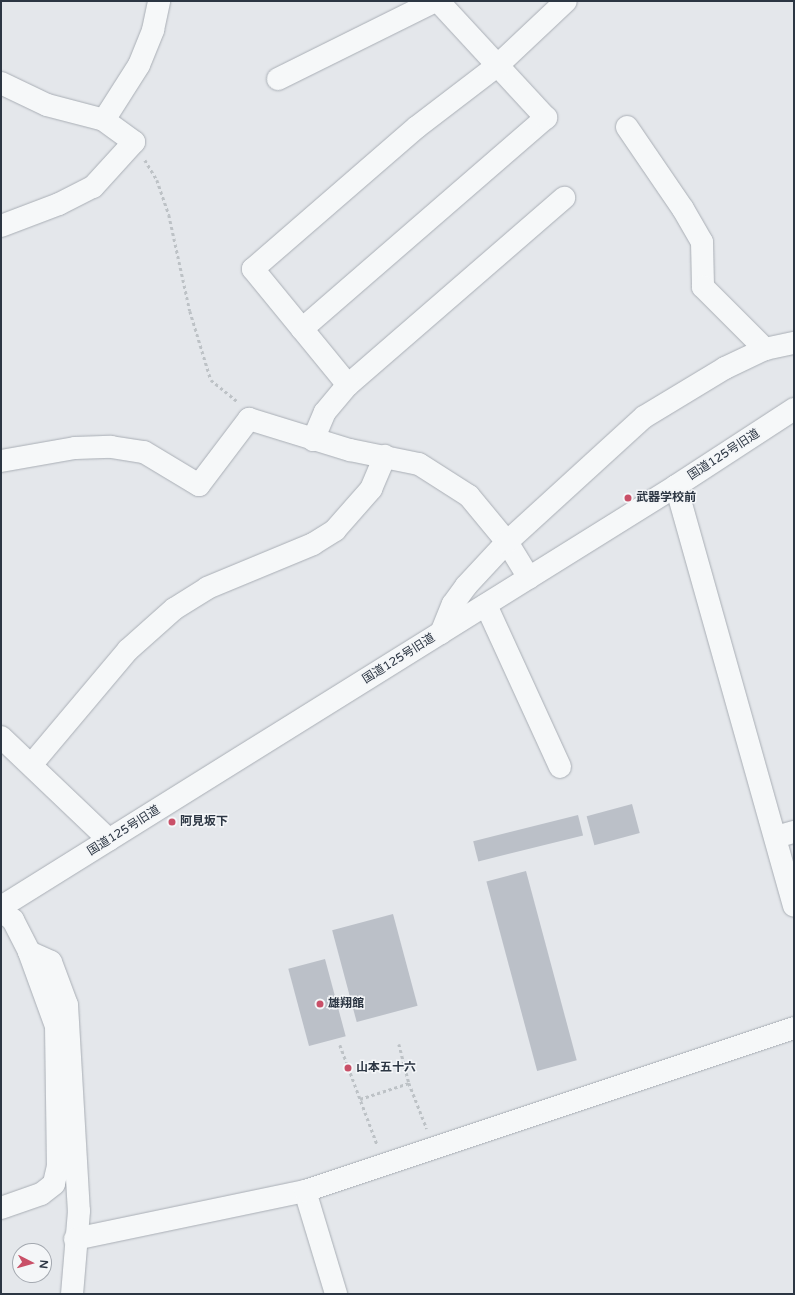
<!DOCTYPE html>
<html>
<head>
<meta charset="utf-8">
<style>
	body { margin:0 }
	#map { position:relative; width:795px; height:1295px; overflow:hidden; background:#e4e7eb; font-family:"Varela Round","Noto Sans JP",sans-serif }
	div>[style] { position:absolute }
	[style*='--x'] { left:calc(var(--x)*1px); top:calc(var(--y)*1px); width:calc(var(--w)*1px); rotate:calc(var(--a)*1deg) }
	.building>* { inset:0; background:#bbc0c8; transform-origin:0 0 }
	.path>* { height:2.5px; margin-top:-1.25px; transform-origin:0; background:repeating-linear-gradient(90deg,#bdc2c6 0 3px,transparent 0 6px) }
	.roads { filter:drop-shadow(0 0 1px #a9aeb5) drop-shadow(0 0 1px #a9aeb5) }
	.minor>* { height:22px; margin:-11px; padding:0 11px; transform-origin:11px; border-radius:11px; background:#f6f8f9 }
	.dots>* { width:11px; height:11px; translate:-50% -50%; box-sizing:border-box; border:2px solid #f4f6f8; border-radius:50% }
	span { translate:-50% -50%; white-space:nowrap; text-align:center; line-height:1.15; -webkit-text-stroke:3px #f4f6f8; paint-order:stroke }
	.street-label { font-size:12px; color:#2c3643 }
	.poi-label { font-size:12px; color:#2c3643; font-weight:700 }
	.left { translate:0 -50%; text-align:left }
	.frame { position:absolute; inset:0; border:2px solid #2c3643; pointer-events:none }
	.north { position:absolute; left:12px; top:1243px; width:40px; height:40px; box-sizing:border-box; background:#f4f6f8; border:1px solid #a4a9b0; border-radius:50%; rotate:96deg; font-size:11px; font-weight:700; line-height:16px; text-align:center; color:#2c3643 }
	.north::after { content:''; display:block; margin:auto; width:14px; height:18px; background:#c95068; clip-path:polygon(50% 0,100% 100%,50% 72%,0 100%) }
</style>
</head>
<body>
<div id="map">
	<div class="building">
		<i style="left:632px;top:804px;width:30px;height:47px;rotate:75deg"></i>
		<i style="left:578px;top:815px;width:21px;height:108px;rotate:76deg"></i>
		<i style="left:526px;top:871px;width:196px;height:41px;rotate:75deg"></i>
		<i style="left:393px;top:914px;width:95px;height:63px;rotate:75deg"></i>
		<i style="left:325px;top:959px;width:80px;height:38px;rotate:75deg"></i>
	</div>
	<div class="path">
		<i style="--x:145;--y:160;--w:23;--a:59"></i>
		<i style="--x:157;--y:180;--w:37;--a:71"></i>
		<i style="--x:169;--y:215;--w:98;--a:77.7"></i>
		<i style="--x:190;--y:311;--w:72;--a:73.1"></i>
		<i style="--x:211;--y:380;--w:33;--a:39"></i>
		<i style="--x:399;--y:1044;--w:40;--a:75.6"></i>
		<i style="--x:409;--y:1083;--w:49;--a:68.6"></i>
		<i style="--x:340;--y:1045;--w:106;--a:69.5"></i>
		<i style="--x:360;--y:1099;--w:52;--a:-18.1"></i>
	</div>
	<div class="roads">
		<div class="minor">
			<i style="--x:278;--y:79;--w:175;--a:-26.4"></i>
			<i style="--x:1;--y:83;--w:51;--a:25.6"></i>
			<i style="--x:47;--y:105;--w:59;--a:14.7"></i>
			<i style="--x:627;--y:127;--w:99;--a:55.7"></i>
			<i style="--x:683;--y:209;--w:38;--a:60"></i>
			<i style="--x:702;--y:242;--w:45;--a:88.7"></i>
			<i style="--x:703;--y:287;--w:88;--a:45"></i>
			<i style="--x:1;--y:226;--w:62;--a:-20.8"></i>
			<i style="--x:59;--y:204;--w:38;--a:-27"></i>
			<i style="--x:93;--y:187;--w:61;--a:-47.7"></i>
			<i style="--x:134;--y:142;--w:37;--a:-144"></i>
			<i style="--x:104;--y:120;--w:65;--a:-57.5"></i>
			<i style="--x:139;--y:65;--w:38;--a:-68"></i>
			<i style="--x:153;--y:30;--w:30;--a:-78"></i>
			<i style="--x:302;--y:329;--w:323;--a:-40.9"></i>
			<i style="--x:546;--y:118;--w:159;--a:-132.7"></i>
			<i style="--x:348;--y:385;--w:286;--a:-40.9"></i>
			<i style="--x:313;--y:440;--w:30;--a:-67"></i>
			<i style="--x:325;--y:412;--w:35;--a:-50"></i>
			<i style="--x:348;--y:385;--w:150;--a:-129.3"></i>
			<i style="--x:253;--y:269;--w:217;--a:-40.9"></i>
			<i style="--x:417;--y:127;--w:102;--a:-37.4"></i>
			<i style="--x:498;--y:65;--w:93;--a:-43.3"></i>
			<i style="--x:1;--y:461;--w:75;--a:-10"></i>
			<i style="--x:75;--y:448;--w:36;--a:-2"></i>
			<i style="--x:111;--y:447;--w:33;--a:9"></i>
			<i style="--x:144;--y:452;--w:64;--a:31"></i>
			<i style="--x:199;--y:485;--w:83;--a:-52.9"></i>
			<i style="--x:249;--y:419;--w:106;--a:17.1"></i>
			<i style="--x:350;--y:450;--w:70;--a:11.5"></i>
			<i style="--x:419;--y:464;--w:59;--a:32.6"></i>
			<i style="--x:469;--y:496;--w:60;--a:50.4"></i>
			<i style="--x:507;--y:542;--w:42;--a:58.6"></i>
			<i style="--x:676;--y:486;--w:436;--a:74.3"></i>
			<i style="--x:486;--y:605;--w:178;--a:65.4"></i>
			<i style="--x:441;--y:633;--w:31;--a:-68"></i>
			<i style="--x:453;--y:604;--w:22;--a:-54"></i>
			<i style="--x:466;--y:586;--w:60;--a:-47"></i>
			<i style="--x:507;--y:542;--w:185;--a:-42.4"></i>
			<i style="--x:644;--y:417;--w:95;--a:-31.2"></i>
			<i style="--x:725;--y:368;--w:44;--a:-25.4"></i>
			<i style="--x:765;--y:349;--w:30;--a:-12"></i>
			<i style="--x:1;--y:737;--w:149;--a:43.6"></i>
			<i style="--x:32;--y:764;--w:149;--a:-49.9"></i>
			<i style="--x:128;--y:650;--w:62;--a:-41.7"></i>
			<i style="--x:174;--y:609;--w:39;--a:-32"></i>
			<i style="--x:207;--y:588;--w:115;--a:-22.5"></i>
			<i style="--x:313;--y:544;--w:26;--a:-32"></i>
			<i style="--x:335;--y:530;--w:55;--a:-48.7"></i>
			<i style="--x:371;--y:489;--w:36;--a:-67"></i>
			<i style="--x:776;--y:837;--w:19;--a:-16"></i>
			<i style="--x:1;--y:907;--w:796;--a:-31.95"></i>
			<i style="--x:676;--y:486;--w:141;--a:-33.1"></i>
			<i style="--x:1;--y:911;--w:15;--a:37"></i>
			<i style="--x:13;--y:920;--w:36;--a:63"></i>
			<i style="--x:29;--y:952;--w:79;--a:70"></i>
			<i style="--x:56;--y:1026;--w:140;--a:89.2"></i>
			<i style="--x:58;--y:1166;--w:18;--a:103"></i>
			<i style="--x:54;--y:1184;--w:16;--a:142"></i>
			<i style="--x:41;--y:1194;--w:42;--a:160.7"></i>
			<i style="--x:29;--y:952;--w:24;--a:24"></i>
			<i style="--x:51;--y:962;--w:46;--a:69.6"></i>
			<i style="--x:67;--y:1005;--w:206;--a:86.7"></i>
			<i style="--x:79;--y:1211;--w:83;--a:94.8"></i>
			<i style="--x:305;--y:1191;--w:108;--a:73.2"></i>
			<i style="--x:75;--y:1239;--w:235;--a:-11.8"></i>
			<i style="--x:305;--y:1191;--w:515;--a:-18.43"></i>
		</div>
	</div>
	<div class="dots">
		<i style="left:628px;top:498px;background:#c95068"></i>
		<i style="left:172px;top:822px;background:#c95068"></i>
		<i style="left:320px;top:1004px;background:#c95068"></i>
		<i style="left:348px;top:1068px;background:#c95068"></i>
	</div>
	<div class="street-label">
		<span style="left:724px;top:455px;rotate:-33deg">国道125号旧道</span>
		<span style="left:399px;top:659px;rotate:-32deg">国道125号旧道</span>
		<span style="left:124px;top:831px;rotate:-32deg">国道125号旧道</span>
	</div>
	<div class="poi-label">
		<span class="left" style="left:636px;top:498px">武器学校前</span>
		<span class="left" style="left:180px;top:822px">阿見坂下</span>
		<span class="left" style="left:328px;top:1004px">雄翔館</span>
		<span class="left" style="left:356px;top:1068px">山本五十六</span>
	</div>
	<div class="frame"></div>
	<div class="north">N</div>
</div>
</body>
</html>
